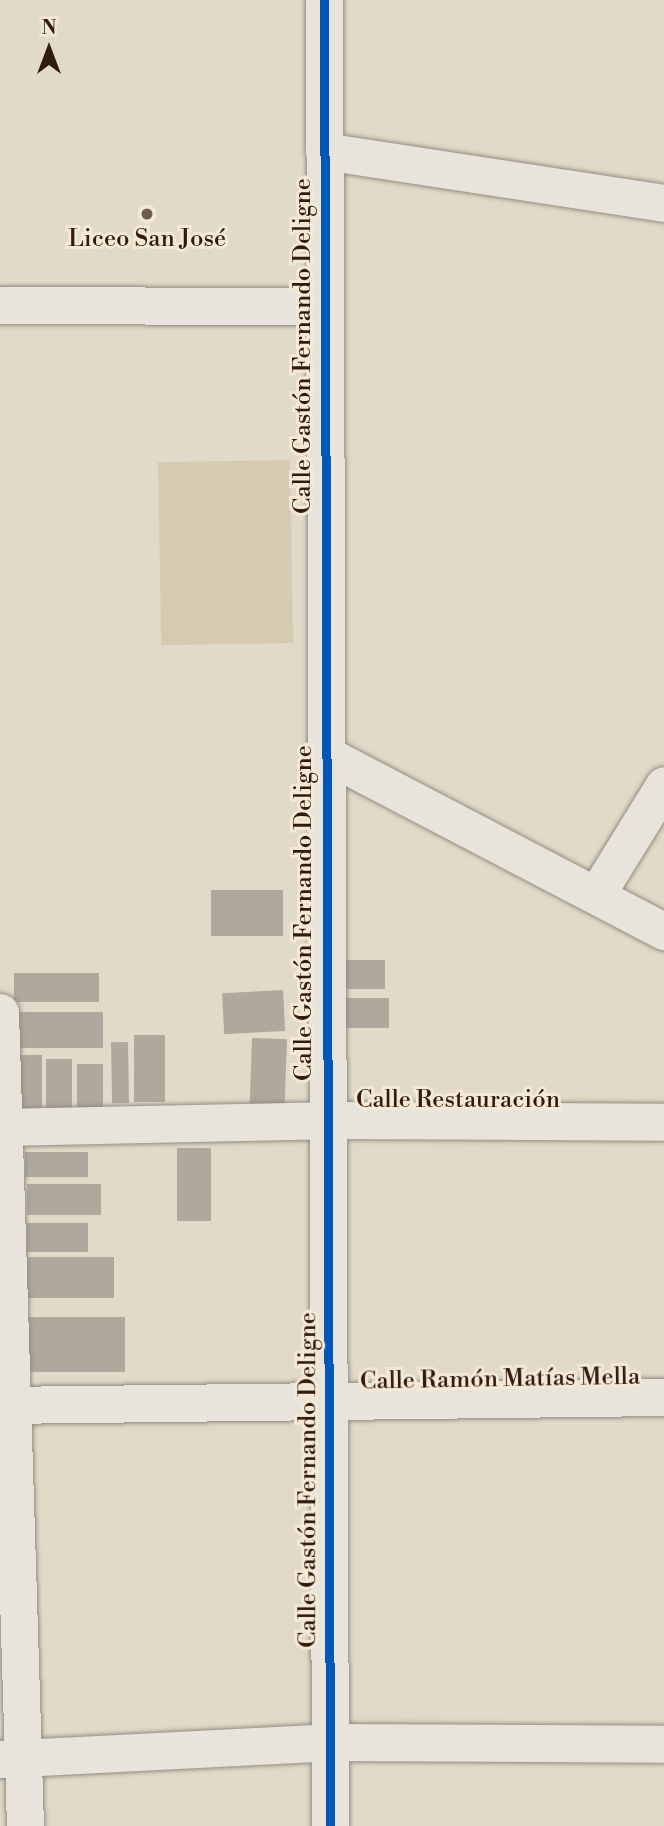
<!DOCTYPE html>
<html>
<head>
<meta charset="utf-8">
<style>
	body { margin:0 }
	#map { position:relative; width:664px; height:1826px; overflow:hidden; background:#e2dac8; font-family:"Libre Bodoni",serif }
	div>[style] { position:absolute }
	[style*='--x'] { left:calc(var(--x)*1px); top:calc(var(--y)*1px); width:calc(var(--w)*1px); rotate:calc(var(--a)*1deg) }
	.green>* { inset:0; background:#d6cab3; transform-origin:0 0 }
	.building>* { inset:0; background:#afa89c; transform-origin:0 0 }
	.roads { filter:drop-shadow(0 0 2px #948c82) drop-shadow(0 0 2px #948c82) }
	.minor>* { height:37px; margin:-18.5px; padding:0 18.5px; transform-origin:18.5px; border-radius:18.5px; background:#e8e4dc }
	.cycleway>* { height:9px; margin:-4.5px; padding:0 4.5px; transform-origin:4.5px; border-radius:4.5px; background:#0057b8 }
	.dots>* { width:19px; height:19px; translate:-50% -50%; box-sizing:border-box; border:4px solid #f3e9d5; border-radius:50% }
	span { translate:-50% -50%; white-space:nowrap; text-align:center; line-height:1.15; -webkit-text-stroke:6px #f3e9d5; paint-order:stroke }
	.poi-label { font-size:24px; color:#311a11 }
	.street-label { font-size:24px; color:#311a11 }
	.north { position:absolute; left:14px; top:14px; width:70px; height:70px; -webkit-text-stroke:5px #f3e9d5; paint-order:stroke; rotate:0deg; font-size:19px; font-weight:700; line-height:28px; text-align:center; color:#311a11 }
	.north::after { content:''; display:block; margin:auto; width:24px; height:32px; background:#311a11; clip-path:polygon(50% 0,100% 100%,50% 72%,0 100%) }
</style>
</head>
<body>
<div id="map">
	<div class="green">
		<i style="left:290px;top:460px;width:183px;height:132px;rotate:89deg"></i>
	</div>
	<div class="building">
		<i style="left:211px;top:890px;width:72px;height:46px"></i>
		<i style="left:342px;top:960px;width:43px;height:29px"></i>
		<i style="left:99px;top:973px;width:29px;height:85px;rotate:90deg"></i>
		<i style="left:283px;top:990px;width:41px;height:61px;rotate:87deg"></i>
		<i style="left:389px;top:998px;width:30px;height:48px;rotate:90deg"></i>
		<i style="left:16px;top:1012px;width:87px;height:36px"></i>
		<i style="left:134px;top:1035px;width:31px;height:67px"></i>
		<i style="left:252px;top:1038px;width:35px;height:66px;rotate:2deg"></i>
		<i style="left:128px;top:1042px;width:61px;height:17px;rotate:89deg"></i>
		<i style="left:16px;top:1055px;width:26px;height:57px"></i>
		<i style="left:46px;top:1059px;width:26px;height:55px"></i>
		<i style="left:77px;top:1064px;width:26px;height:50px"></i>
		<i style="left:177px;top:1148px;width:34px;height:73px"></i>
		<i style="left:25px;top:1152px;width:63px;height:25px"></i>
		<i style="left:27px;top:1184px;width:74px;height:31px"></i>
		<i style="left:27px;top:1223px;width:61px;height:29px"></i>
		<i style="left:27px;top:1257px;width:87px;height:41px"></i>
		<i style="left:27px;top:1317px;width:98px;height:55px"></i>
	</div>
	<div class="roads">
		<div class="minor">
			<i style="--x:324;--y:0;--w:1826;--a:89.81"></i>
			<i style="--x:324;--y:151;--w:344;--a:8.7"></i>
			<i style="--x:0;--y:305;--w:324;--a:0.2"></i>
			<i style="--x:323;--y:753;--w:385;--a:27.6"></i>
			<i style="--x:596;--y:895;--w:129;--a:-58.3"></i>
			<i style="--x:0;--y:1012;--w:814;--a:88.24"></i>
			<i style="--x:0;--y:1127;--w:326;--a:-1.2"></i>
			<i style="--x:326;--y:1120;--w:338;--a:0.3"></i>
			<i style="--x:0;--y:1405;--w:664;--a:-0.69"></i>
			<i style="--x:0;--y:1759;--w:330;--a:-2.9"></i>
			<i style="--x:330;--y:1742;--w:334;--a:0.3"></i>
		</div>
	</div>
	<div class="cycleway">
		<i style="--x:324;--y:0;--w:1826;--a:89.81"></i>
	</div>
	<div class="dots">
		<i style="left:147px;top:214px;background:#6f5d51"></i>
	</div>
	<div class="poi-label">
		<span style="left:147px;top:240px">Liceo San José</span>
	</div>
	<div class="street-label">
		<span style="left:304px;top:346px;rotate:-90deg">Calle Gastón Fernando Deligne</span>
		<span style="left:305px;top:913px;rotate:-90deg">Calle Gastón Fernando Deligne</span>
		<span style="left:458px;top:1101px">Calle Restauración</span>
		<span style="left:500px;top:1380px;rotate:-1deg">Calle Ramón Matías Mella</span>
		<span style="left:309px;top:1480px;rotate:-90deg">Calle Gastón Fernando Deligne</span>
	</div>
	<div class="north">N</div>
</div>
</body>
</html>
